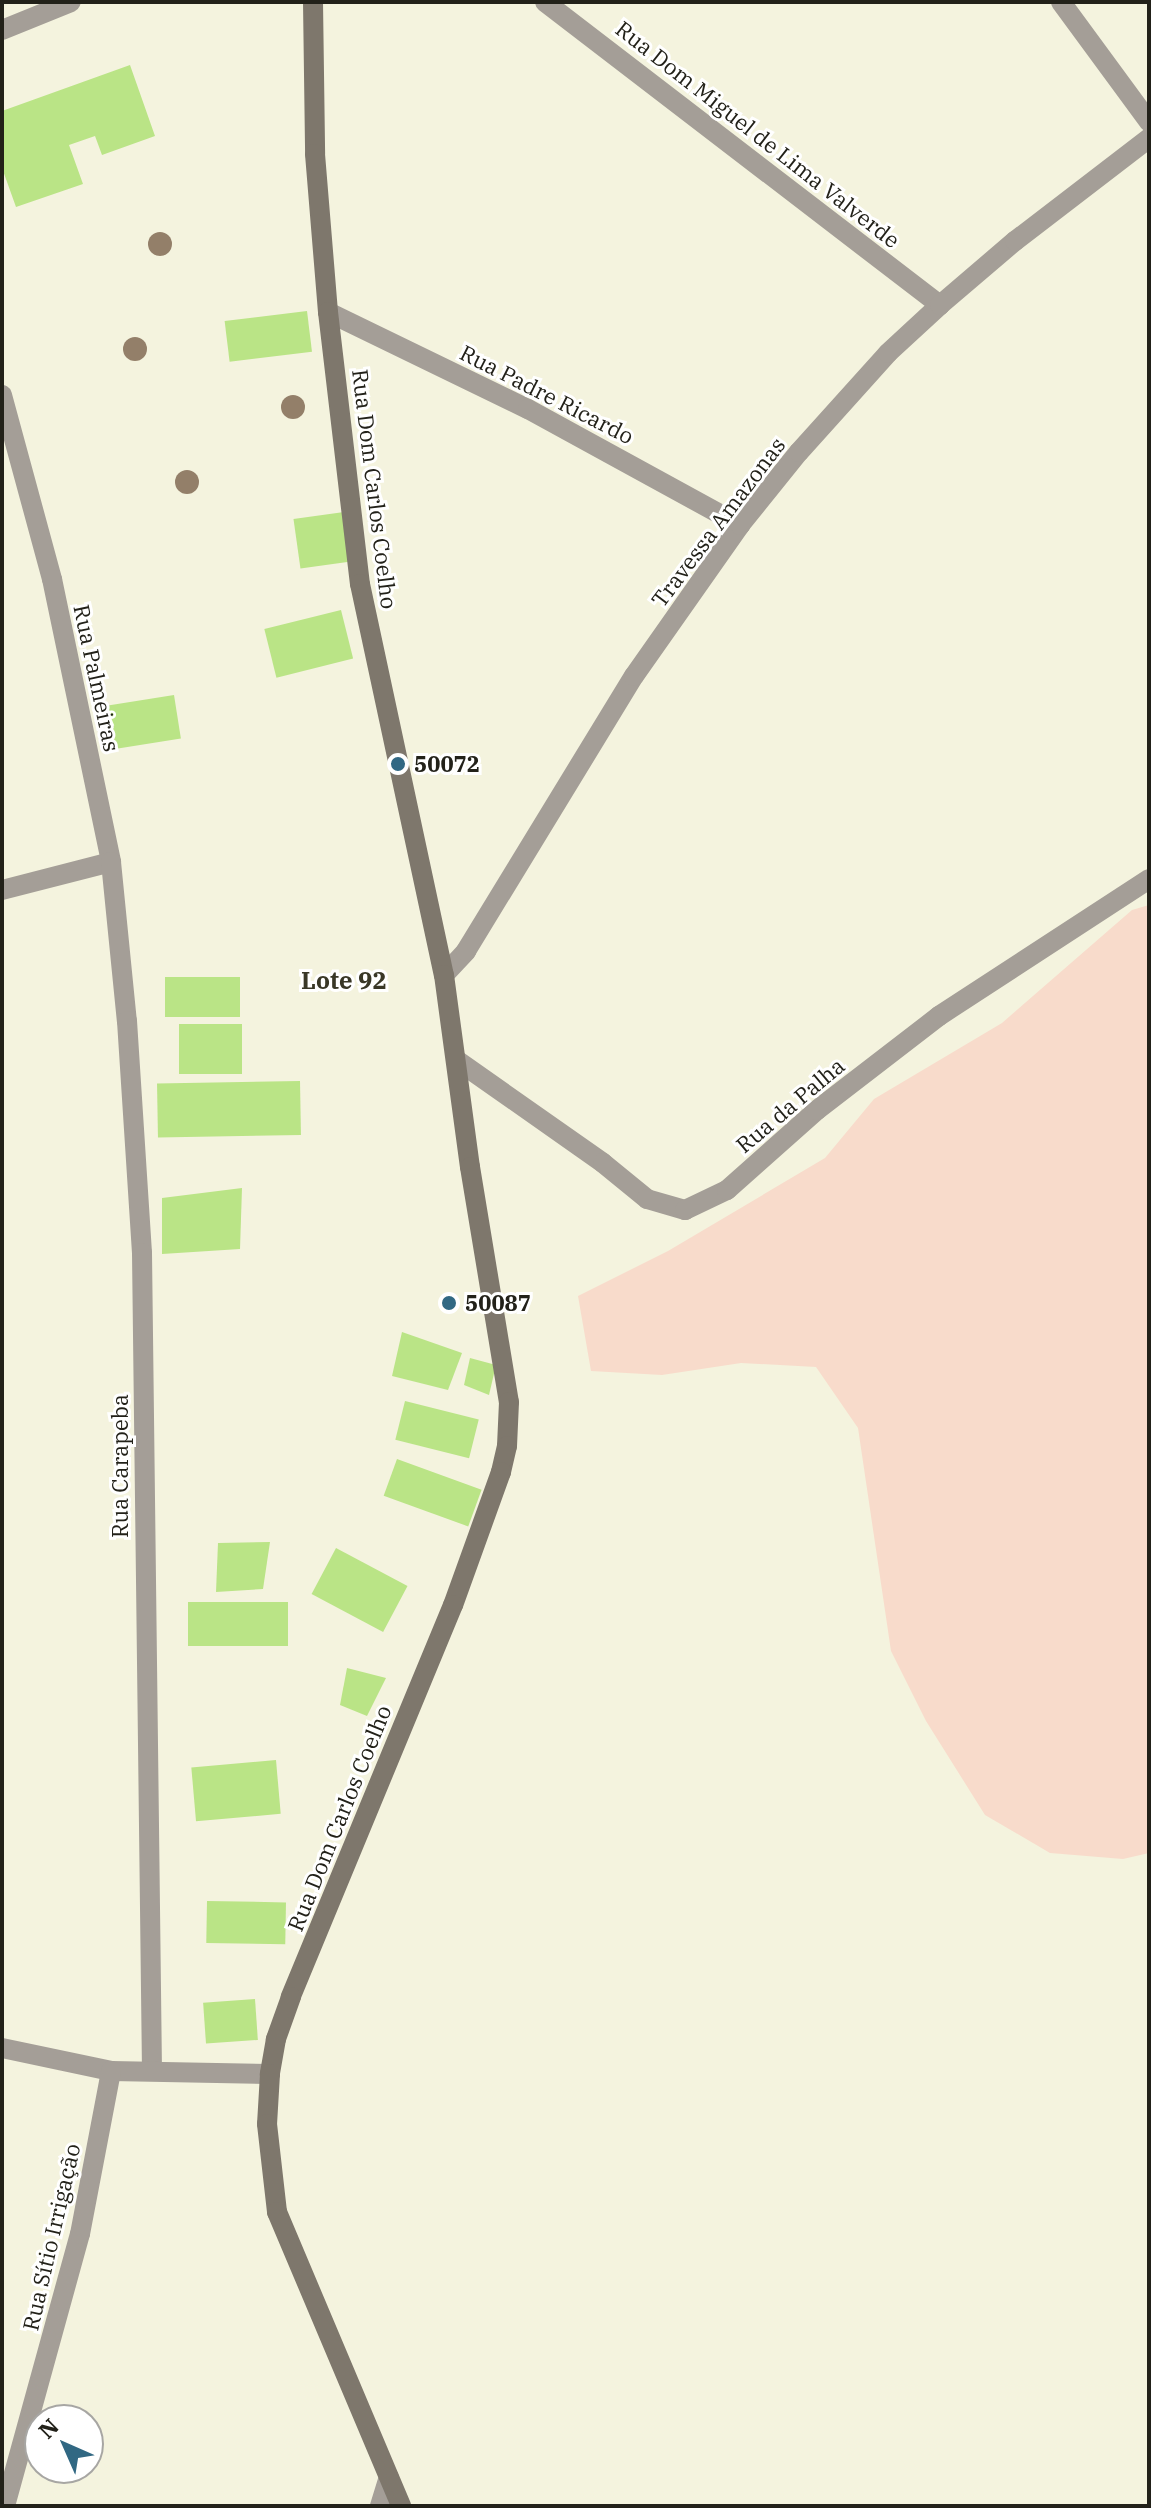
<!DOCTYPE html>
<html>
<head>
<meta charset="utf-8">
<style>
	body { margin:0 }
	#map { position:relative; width:1151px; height:2508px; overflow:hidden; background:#f4f3de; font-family:"IBM Plex Serif",serif }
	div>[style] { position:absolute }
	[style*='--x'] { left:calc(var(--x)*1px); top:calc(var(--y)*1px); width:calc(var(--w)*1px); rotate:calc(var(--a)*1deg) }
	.green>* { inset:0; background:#f8dbcb }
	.building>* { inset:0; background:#bae486; transform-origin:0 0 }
	.street>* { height:20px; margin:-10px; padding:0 10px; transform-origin:10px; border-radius:10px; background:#a49e97 }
	.secondary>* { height:20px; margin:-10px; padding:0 10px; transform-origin:10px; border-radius:10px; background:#7e776c }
	.trees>* { width:24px; height:24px; margin:-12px; border-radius:50%; background:#937f69 }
	.dots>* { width:22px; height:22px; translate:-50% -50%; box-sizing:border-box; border:4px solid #fff; border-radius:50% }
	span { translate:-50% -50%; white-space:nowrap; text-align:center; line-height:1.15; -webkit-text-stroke:6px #fff; paint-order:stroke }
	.street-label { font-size:22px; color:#222119 }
	.poi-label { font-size:22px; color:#222119; font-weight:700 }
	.left { translate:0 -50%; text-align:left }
	.neighbourhood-label { font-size:24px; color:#393726; font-weight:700 }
	.frame { position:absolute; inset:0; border:4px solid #222119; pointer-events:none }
	.north { position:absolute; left:24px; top:2404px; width:80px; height:80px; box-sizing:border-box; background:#fff; border:2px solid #a7a6a3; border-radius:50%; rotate:315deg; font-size:22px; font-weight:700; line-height:32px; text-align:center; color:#222119 }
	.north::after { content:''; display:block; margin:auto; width:28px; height:36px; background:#316883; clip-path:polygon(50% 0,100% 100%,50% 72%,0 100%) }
</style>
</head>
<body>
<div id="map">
	<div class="green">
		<i style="clip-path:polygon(1149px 905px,1149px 1853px,1123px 1859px,1050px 1853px,985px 1815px,926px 1721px,891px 1651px,858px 1428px,816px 1367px,741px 1363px,662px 1375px,591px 1371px,578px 1296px,668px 1251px,825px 1158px,874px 1099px,1002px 1023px,1132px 910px)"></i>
	</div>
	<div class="building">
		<i style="clip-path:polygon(130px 65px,155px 136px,102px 155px,95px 136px,69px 145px,83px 184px,16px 207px,2px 168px,2px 111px)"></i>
		<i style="left:307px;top:311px;width:41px;height:83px;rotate:83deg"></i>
		<i style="left:344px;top:512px;width:50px;height:51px;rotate:82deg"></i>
		<i style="left:341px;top:610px;width:50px;height:79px;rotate:76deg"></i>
		<i style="left:174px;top:695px;width:44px;height:70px;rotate:81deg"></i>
		<i style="left:240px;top:977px;width:40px;height:75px;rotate:90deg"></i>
		<i style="left:242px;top:1024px;width:50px;height:63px;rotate:90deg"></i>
		<i style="left:300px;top:1081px;width:54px;height:143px;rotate:89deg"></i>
		<i style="clip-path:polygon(242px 1188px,240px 1249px,162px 1254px,162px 1198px)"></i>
		<i style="clip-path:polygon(402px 1332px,462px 1353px,448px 1390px,392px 1376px)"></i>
		<i style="clip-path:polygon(470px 1358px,496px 1365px,489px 1395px,464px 1385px)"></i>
		<i style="left:405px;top:1401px;width:76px;height:40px;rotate:14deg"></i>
		<i style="left:397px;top:1459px;width:90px;height:39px;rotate:20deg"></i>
		<i style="clip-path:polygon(270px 1542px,263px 1589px,216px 1592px,218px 1543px)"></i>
		<i style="left:336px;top:1548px;width:81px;height:52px;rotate:28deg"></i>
		<i style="left:188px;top:1602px;width:100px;height:44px"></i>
		<i style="clip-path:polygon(347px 1668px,386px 1678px,367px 1716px,340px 1705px)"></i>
		<i style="left:276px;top:1760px;width:54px;height:85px;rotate:85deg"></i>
		<i style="left:207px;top:1901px;width:79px;height:42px;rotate:1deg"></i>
		<i style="left:255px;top:1999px;width:41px;height:52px;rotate:86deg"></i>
	</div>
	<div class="street">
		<i style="--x:545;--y:2;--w:498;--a:37.5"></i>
		<i style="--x:1061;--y:2;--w:149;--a:53.7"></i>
		<i style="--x:2;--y:30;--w:74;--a:-22.1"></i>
		<i style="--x:328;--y:312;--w:222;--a:25.9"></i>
		<i style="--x:528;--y:409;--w:242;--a:28.7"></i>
		<i style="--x:2;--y:395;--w:191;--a:74.8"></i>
		<i style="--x:52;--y:579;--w:289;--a:78.2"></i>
		<i style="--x:111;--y:862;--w:113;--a:165.6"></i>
		<i style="--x:111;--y:862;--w:160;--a:84.3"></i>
		<i style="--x:127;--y:1021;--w:232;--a:86.3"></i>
		<i style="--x:142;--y:1253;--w:818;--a:89.3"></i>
		<i style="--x:444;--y:975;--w:33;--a:-47"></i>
		<i style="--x:466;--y:951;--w:322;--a:-58.6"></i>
		<i style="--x:634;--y:676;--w:184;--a:-54.9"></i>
		<i style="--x:740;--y:525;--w:94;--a:-51.1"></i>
		<i style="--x:799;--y:452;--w:133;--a:-48"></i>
		<i style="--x:888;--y:353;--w:71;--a:-42.7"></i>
		<i style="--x:940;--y:305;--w:99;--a:-40.5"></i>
		<i style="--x:1015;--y:241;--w:169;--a:-37.5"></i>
		<i style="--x:458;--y:1061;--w:177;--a:35.1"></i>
		<i style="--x:603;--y:1163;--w:57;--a:39.3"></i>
		<i style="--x:647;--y:1199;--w:40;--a:16"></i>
		<i style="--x:685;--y:1210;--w:47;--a:-25.5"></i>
		<i style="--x:727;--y:1190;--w:120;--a:-41.6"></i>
		<i style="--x:817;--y:1110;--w:154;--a:-37.6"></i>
		<i style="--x:939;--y:1016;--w:251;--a:-33.1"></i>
		<i style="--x:2;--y:2048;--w:111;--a:11.9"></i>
		<i style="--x:111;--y:2071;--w:159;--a:1.1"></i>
		<i style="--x:5;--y:2506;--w:282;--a:-74.6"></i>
		<i style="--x:80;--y:2234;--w:166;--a:-79.2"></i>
		<i style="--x:380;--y:2506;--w:30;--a:-73"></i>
	</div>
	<div class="secondary">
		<i style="--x:313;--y:2;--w:152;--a:89.2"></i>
		<i style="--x:315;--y:154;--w:159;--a:85.3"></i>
		<i style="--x:328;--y:312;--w:274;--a:83.3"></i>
		<i style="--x:360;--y:584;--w:400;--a:77.9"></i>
		<i style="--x:444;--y:975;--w:194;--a:82.3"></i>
		<i style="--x:470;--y:1167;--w:238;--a:80.6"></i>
		<i style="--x:509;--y:1402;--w:44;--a:92.6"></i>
		<i style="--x:507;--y:1446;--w:27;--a:103"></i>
		<i style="--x:501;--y:1472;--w:141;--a:109.8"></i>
		<i style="--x:453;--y:1605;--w:424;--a:112.5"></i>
		<i style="--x:291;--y:1997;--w:45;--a:109.7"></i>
		<i style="--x:276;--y:2039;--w:36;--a:100"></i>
		<i style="--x:270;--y:2074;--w:50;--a:93.4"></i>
		<i style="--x:267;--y:2124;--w:89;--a:83.5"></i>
		<i style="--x:277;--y:2212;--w:319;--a:67.1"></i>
	</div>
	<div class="trees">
		<i style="left:160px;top:244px"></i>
		<i style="left:135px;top:349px"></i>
		<i style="left:293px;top:407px"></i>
		<i style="left:187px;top:482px"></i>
	</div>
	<div class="dots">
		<i style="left:398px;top:764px;background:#316883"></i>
		<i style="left:449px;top:1303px;background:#316883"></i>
	</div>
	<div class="street-label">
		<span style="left:758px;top:134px;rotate:38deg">Rua Dom Miguel de Lima Valverde</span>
		<span style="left:547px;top:394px;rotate:27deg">Rua Padre Ricardo</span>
		<span style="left:375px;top:489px;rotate:83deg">Rua Dom Carlos Coelho</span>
		<span style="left:718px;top:522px;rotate:-53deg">Travessa Amazonas</span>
		<span style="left:97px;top:678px;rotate:78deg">Rua Palmeiras</span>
		<span style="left:790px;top:1105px;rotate:-40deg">Rua da Palha</span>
		<span style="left:120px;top:1466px;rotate:-90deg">Rua Carapeba</span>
		<span style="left:339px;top:1818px;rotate:-68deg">Rua Dom Carlos Coelho</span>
		<span style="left:51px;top:2237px;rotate:-77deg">Rua Sítio Irrigação</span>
	</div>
	<div class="poi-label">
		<span class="left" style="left:414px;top:764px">50072</span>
		<span class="left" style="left:465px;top:1303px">50087</span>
	</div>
	<div class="neighbourhood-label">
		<span style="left:344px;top:981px">Lote 92</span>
	</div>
	<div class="frame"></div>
	<div class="north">N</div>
</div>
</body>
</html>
